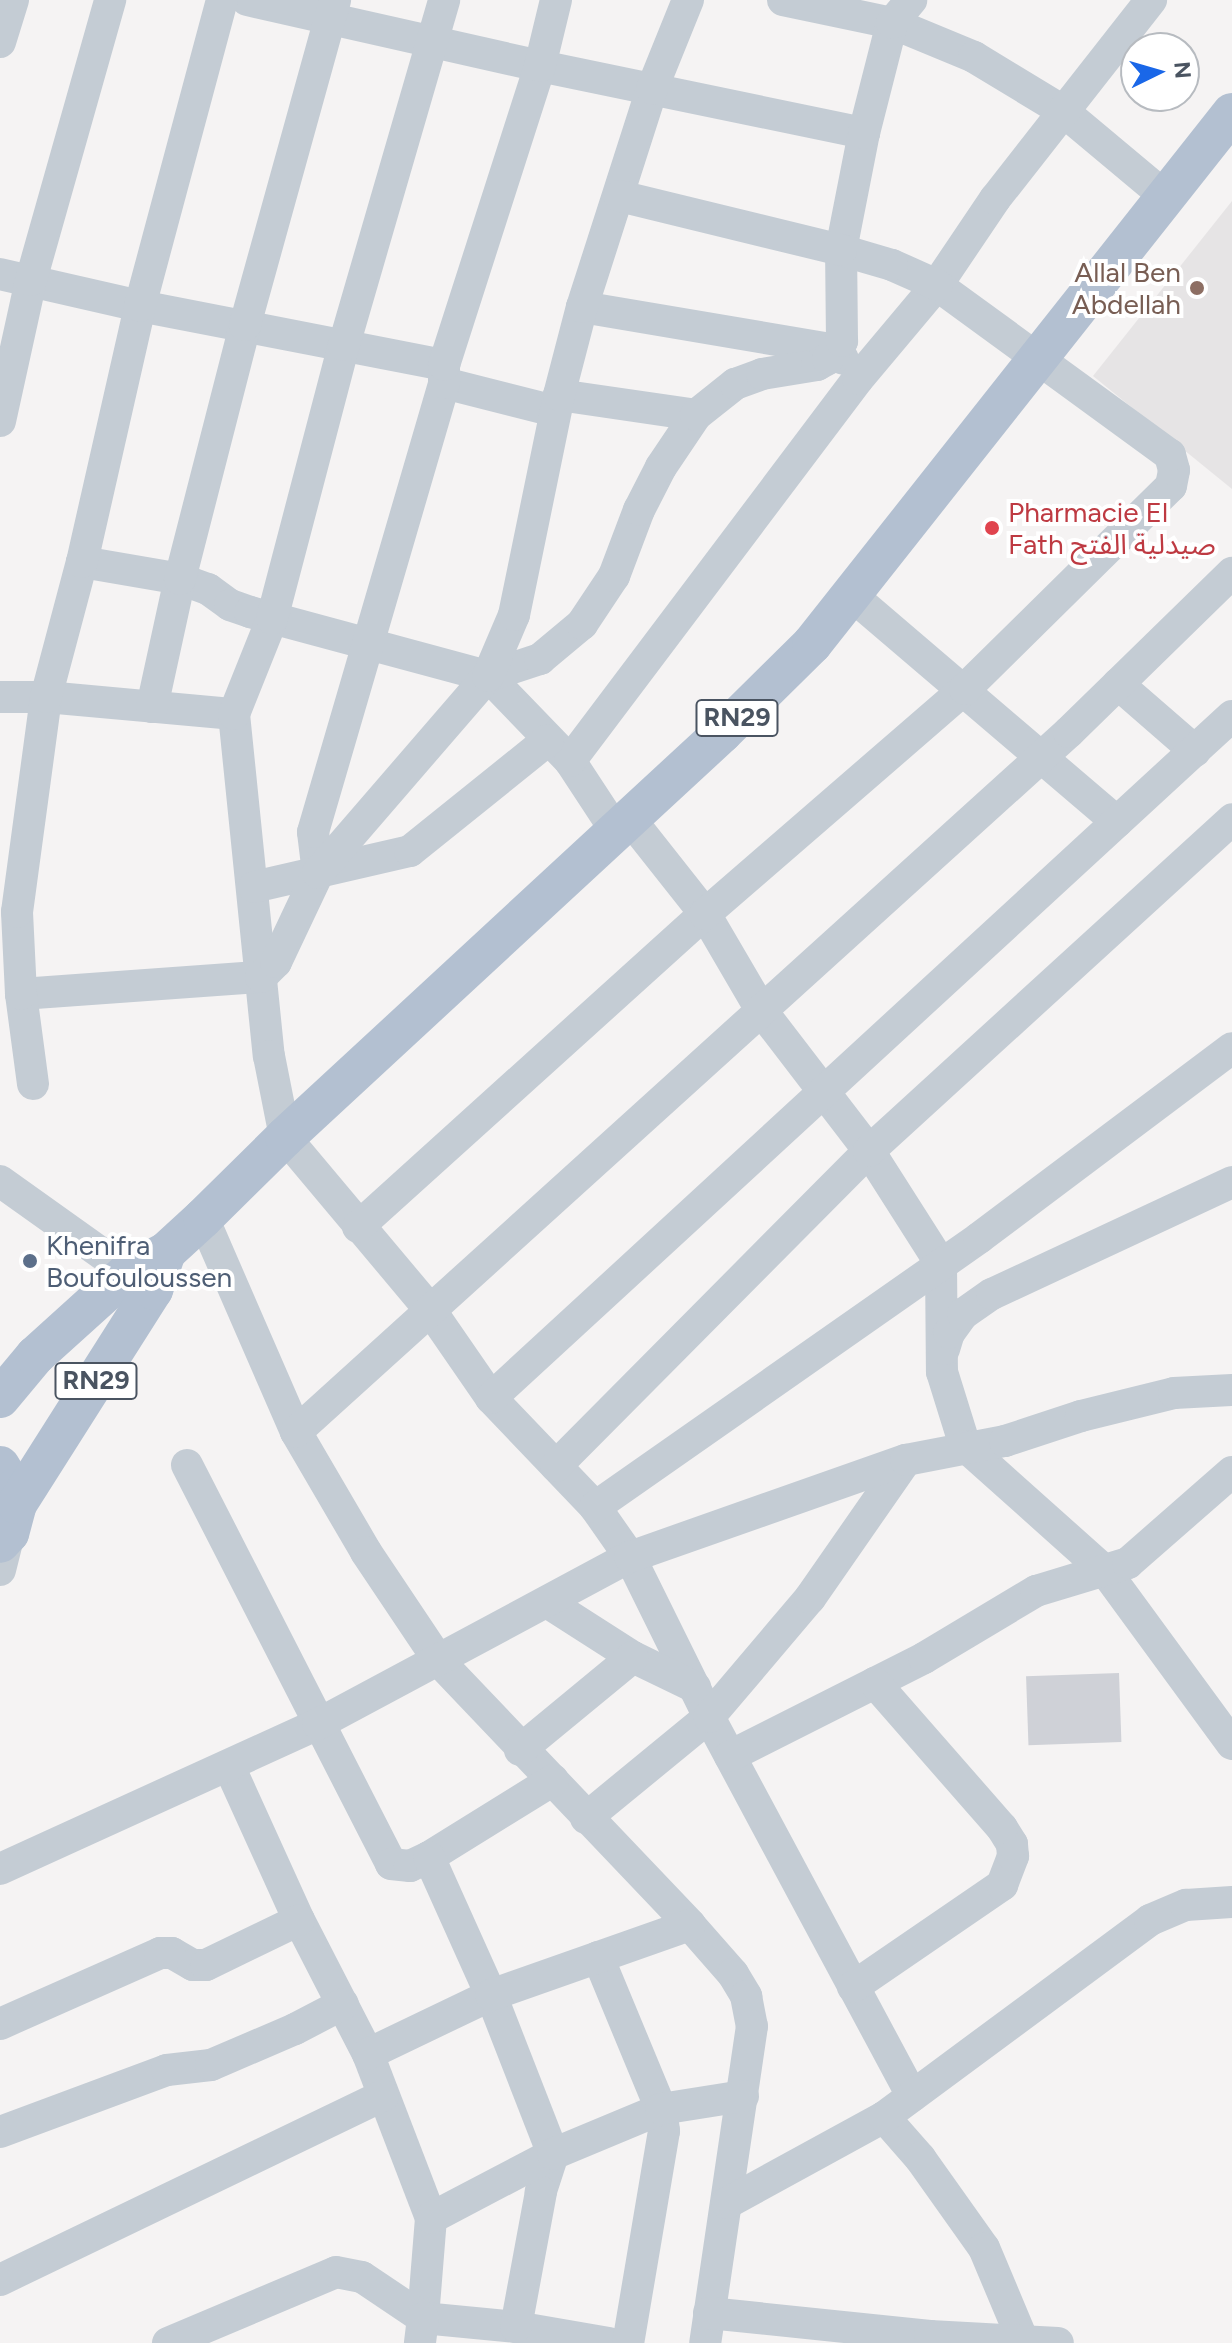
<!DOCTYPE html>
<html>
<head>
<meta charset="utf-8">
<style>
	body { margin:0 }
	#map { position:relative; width:1232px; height:2343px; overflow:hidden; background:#f5f3f3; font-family:Figtree,"Noto Sans Arabic",sans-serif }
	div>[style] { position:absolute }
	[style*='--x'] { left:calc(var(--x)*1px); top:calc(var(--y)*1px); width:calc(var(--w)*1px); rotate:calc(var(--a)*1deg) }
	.education>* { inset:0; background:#e6e4e5 }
	.building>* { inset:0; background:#cfd1d7; transform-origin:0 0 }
	.minor>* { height:32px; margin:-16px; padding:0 16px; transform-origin:16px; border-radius:16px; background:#c4ccd4 }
	.major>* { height:40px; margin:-20px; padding:0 20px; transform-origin:20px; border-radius:20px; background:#b3c0d1 }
	.dots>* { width:22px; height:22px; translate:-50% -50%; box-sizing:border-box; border:4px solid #fff; border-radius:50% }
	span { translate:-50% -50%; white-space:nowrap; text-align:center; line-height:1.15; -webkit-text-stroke:8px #fff; paint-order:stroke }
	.shield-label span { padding:2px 6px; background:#fff; border:2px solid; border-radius:6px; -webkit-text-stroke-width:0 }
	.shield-label { font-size:26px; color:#4a5461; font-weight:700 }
	.education-label { font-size:28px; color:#785e54 }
	.right { translate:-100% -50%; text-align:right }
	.health-label { font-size:28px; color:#be3a42 }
	.left { translate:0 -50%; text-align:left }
	.service-label { font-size:28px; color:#4e5e75 }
	.north { position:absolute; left:1120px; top:32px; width:80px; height:80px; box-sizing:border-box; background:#fff; border:2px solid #b7bbc0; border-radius:50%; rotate:85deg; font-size:22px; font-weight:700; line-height:32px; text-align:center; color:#4a5461 }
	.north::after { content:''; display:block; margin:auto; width:28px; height:36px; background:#1a67e8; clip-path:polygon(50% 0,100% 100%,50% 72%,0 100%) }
</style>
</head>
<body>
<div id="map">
	<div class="education">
		<i style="clip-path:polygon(1232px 201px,1232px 489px,1093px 376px)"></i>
	</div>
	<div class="building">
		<i style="left:1119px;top:1673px;width:69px;height:93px;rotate:88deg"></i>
	</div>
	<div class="minor">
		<i style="--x:247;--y:0;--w:300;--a:12.7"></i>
		<i style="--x:540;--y:66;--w:331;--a:11.7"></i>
		<i style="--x:783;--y:0;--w:111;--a:11.9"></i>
		<i style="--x:892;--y:23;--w:89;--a:22.5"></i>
		<i style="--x:974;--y:57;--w:104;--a:31.2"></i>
		<i style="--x:1063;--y:111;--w:136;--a:39.9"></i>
		<i style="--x:0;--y:42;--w:44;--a:-72.8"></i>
		<i style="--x:0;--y:274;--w:144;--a:12.9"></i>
		<i style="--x:140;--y:306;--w:310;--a:11"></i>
		<i style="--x:582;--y:307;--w:258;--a:9.6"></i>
		<i style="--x:836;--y:350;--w:11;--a:52"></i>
		<i style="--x:444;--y:383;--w:114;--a:14.2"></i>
		<i style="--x:559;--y:395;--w:138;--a:8.3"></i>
		<i style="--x:0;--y:421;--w:144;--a:-77.6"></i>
		<i style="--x:31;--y:280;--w:291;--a:-74.2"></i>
		<i style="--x:82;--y:562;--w:99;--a:9.8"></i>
		<i style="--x:180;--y:579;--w:30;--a:20"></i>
		<i style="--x:208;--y:589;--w:27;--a:36"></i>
		<i style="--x:230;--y:605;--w:21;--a:19"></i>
		<i style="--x:250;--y:612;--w:246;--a:15.1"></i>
		<i style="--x:488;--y:676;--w:118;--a:46"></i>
		<i style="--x:570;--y:761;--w:84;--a:56.7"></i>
		<i style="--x:850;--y:594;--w:351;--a:40.5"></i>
		<i style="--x:488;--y:676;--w:55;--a:-18.1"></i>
		<i style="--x:540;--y:659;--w:55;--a:-39.8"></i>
		<i style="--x:582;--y:624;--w:58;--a:-56.3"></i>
		<i style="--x:614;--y:576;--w:71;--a:-69.3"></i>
		<i style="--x:639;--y:510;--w:48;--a:-62.9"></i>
		<i style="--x:661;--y:467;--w:63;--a:-56.1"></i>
		<i style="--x:696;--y:415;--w:50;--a:-38.5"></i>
		<i style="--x:735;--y:384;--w:29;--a:-20"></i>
		<i style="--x:762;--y:374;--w:56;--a:-9.3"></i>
		<i style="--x:817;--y:365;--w:13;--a:-29"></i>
		<i style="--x:828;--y:359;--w:23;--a:-52"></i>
		<i style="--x:842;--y:341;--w:91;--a:-90.6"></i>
		<i style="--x:841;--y:250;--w:119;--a:-78.9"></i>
		<i style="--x:864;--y:133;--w:114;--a:-75.7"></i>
		<i style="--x:892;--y:23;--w:30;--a:-50"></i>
		<i style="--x:1118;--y:684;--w:102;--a:41"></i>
		<i style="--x:0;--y:697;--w:46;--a:0"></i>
		<i style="--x:46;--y:697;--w:189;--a:5.2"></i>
		<i style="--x:234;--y:714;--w:344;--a:84.2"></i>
		<i style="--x:269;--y:1056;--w:83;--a:78.8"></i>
		<i style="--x:285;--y:1137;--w:227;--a:50"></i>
		<i style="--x:431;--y:1311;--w:106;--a:55.4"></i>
		<i style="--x:491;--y:1398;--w:151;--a:46.3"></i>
		<i style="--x:595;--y:1507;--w:61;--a:55"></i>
		<i style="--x:630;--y:1557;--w:178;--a:63.7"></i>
		<i style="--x:709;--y:1717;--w:430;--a:61.8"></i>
		<i style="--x:152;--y:707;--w:131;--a:-77.7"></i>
		<i style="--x:180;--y:579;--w:262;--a:-75.6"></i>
		<i style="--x:245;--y:325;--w:337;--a:-74.5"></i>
		<i style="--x:234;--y:714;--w:102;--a:-68.2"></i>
		<i style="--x:272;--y:619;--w:283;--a:-75.3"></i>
		<i style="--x:344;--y:345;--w:359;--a:-73.8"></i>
		<i style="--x:570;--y:761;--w:478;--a:-53"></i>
		<i style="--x:858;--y:379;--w:123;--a:-50"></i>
		<i style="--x:937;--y:285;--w:104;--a:-56"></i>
		<i style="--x:995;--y:199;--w:253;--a:-51.9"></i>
		<i style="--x:630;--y:819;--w:121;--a:51.7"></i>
		<i style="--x:705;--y:914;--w:111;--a:59.7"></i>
		<i style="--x:761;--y:1010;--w:178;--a:52.5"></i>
		<i style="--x:869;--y:1151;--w:134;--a:57.5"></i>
		<i style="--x:941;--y:1264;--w:108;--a:89.5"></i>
		<i style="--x:942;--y:1372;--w:77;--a:72.7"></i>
		<i style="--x:965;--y:1446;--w:189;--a:41.8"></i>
		<i style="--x:1106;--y:1572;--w:213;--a:53.8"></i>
		<i style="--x:318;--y:873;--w:41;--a:-97"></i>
		<i style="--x:313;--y:832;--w:468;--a:-73.7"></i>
		<i style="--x:444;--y:383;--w:18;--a:-90"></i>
		<i style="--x:444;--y:365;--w:314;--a:-72.2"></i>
		<i style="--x:540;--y:66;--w:68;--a:-76.4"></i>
		<i style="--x:254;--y:887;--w:160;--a:-13"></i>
		<i style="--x:410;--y:851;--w:177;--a:-38.8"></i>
		<i style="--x:21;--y:994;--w:241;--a:-4.1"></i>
		<i style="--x:261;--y:977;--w:21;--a:-45"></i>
		<i style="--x:276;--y:962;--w:98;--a:-64.7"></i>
		<i style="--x:318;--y:873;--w:260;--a:-49.2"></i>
		<i style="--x:488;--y:676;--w:66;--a:-66.9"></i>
		<i style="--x:514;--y:615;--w:225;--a:-78.4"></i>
		<i style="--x:559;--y:395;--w:91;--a:-75.4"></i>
		<i style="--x:582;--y:307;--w:229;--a:-72.2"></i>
		<i style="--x:652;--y:89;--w:96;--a:-68"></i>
		<i style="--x:33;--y:1084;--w:91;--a:-97.6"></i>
		<i style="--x:21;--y:994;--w:82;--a:-92.8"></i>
		<i style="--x:17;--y:912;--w:217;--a:-82.3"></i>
		<i style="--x:46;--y:697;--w:140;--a:-75.1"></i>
		<i style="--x:82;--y:562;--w:262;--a:-77.2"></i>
		<i style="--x:140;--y:306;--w:317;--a:-75"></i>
		<i style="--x:0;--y:1181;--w:181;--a:35.5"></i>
		<i style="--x:203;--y:1218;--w:233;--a:66.5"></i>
		<i style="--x:296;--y:1432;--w:139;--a:59.7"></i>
		<i style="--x:366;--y:1552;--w:131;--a:56.2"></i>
		<i style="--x:439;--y:1661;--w:364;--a:46.4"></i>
		<i style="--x:690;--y:1925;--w:65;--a:48.7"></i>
		<i style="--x:733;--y:1974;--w:26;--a:59"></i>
		<i style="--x:746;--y:1996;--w:31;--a:79"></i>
		<i style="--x:752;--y:2026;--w:320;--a:98.4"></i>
		<i style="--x:358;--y:1227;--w:467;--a:-42.1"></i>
		<i style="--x:705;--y:914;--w:344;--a:-40.9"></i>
		<i style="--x:965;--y:689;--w:289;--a:-44.6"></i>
		<i style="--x:1171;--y:486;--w:16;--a:-79"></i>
		<i style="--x:1174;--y:470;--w:16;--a:-105"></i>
		<i style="--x:1170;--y:455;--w:288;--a:-143.9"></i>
		<i style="--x:937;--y:285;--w:49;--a:-156"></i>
		<i style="--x:892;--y:265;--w:53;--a:-163.6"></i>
		<i style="--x:841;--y:250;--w:228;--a:-166.3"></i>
		<i style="--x:944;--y:1349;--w:17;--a:-73"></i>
		<i style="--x:949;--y:1333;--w:24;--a:-54"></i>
		<i style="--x:963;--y:1314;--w:35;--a:-35"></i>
		<i style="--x:992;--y:1294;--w:265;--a:-25"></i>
		<i style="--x:491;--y:1398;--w:1007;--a:-42.63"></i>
		<i style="--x:296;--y:1432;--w:1043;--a:-42.16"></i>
		<i style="--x:1069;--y:732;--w:228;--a:-44.3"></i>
		<i style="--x:187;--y:1465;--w:448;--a:62.9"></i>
		<i style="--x:391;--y:1864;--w:19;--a:6"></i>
		<i style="--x:410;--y:1866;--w:21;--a:-25"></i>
		<i style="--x:429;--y:1857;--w:146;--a:-31.8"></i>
		<i style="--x:556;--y:1466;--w:444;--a:-45.2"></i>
		<i style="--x:869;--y:1151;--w:492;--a:-42.4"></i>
		<i style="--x:595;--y:1507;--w:469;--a:-35"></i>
		<i style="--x:979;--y:1238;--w:316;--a:-36.9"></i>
		<i style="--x:0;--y:1570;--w:38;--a:-76"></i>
		<i style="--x:547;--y:1602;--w:102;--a:32.6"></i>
		<i style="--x:633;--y:1657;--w:69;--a:25.8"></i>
		<i style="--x:520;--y:1750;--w:146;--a:-39.5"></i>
		<i style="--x:730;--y:1756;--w:217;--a:-26.8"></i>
		<i style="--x:924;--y:1658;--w:131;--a:-30.9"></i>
		<i style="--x:1036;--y:1591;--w:96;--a:-16.9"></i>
		<i style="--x:1128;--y:1563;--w:138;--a:-41.2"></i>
		<i style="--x:229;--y:1766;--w:169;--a:65.6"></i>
		<i style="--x:299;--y:1920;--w:151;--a:62.8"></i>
		<i style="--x:368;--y:2054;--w:176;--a:69"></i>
		<i style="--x:431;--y:2218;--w:100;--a:94.6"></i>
		<i style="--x:423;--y:2318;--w:93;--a:5.5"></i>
		<i style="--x:516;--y:2327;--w:94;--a:9.8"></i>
		<i style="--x:586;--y:1818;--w:159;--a:-39.4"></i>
		<i style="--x:709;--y:1717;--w:156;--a:-49.7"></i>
		<i style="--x:810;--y:1598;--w:168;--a:-55.2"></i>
		<i style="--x:429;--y:1857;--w:151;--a:65.8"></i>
		<i style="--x:491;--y:1995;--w:171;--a:68.7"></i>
		<i style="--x:553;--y:2154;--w:40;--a:108"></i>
		<i style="--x:541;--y:2192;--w:137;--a:100.5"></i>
		<i style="--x:0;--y:1869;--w:349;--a:-24.5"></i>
		<i style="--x:318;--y:1724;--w:354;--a:-28.2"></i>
		<i style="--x:630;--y:1557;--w:293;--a:-19.4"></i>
		<i style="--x:906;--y:1460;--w:101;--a:-10.9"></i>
		<i style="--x:1005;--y:1441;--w:80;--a:-18.2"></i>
		<i style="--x:1081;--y:1416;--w:96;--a:-13.9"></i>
		<i style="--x:1174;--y:1393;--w:58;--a:-3"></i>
		<i style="--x:598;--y:1957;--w:165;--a:67.5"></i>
		<i style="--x:661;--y:2109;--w:22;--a:82"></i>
		<i style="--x:664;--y:2131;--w:215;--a:99.6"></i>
		<i style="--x:853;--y:1987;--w:181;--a:-34.4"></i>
		<i style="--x:1002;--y:1885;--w:31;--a:-69"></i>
		<i style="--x:1013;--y:1856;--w:12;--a:-95"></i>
		<i style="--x:1012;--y:1844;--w:19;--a:-122"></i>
		<i style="--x:1002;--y:1828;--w:193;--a:-131.2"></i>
		<i style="--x:0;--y:2024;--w:175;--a:-23.9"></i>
		<i style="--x:160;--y:1953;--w:12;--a:0"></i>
		<i style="--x:172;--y:1953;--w:24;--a:30"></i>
		<i style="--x:193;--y:1965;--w:13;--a:0"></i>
		<i style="--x:206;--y:1965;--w:103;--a:-25.8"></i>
		<i style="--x:368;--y:2054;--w:136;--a:-25.6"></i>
		<i style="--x:491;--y:1995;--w:211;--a:-19.4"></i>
		<i style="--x:884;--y:2117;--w:55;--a:48.7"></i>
		<i style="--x:920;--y:2158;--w:110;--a:54.6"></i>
		<i style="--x:984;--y:2248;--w:101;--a:67.2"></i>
		<i style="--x:0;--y:2132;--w:178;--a:-20.4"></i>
		<i style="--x:167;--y:2070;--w:44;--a:-6.5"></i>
		<i style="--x:211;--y:2065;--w:91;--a:-23.2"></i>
		<i style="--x:295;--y:2029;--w:54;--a:-27.5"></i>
		<i style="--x:727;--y:2203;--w:179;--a:-28.7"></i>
		<i style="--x:884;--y:2117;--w:331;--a:-36.5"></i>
		<i style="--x:1150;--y:1920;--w:39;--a:-23"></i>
		<i style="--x:1186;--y:1905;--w:46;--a:-3.7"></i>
		<i style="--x:431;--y:2218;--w:138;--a:-27.7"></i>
		<i style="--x:553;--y:2154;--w:117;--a:-22.6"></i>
		<i style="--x:661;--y:2109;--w:83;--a:-9"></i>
		<i style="--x:0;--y:2280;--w:425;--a:-25.7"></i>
		<i style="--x:709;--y:2313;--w:222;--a:5.9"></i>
		<i style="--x:930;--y:2336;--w:128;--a:3.1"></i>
		<i style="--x:168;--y:2343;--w:182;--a:-22.9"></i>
		<i style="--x:336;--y:2272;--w:26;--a:11"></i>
		<i style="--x:362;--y:2277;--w:73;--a:33.9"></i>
		<i style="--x:423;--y:2318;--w:25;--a:97"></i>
	</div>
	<div class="major">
		<i style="--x:0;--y:1398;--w:55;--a:-50.2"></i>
		<i style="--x:35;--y:1356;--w:127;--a:-42.1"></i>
		<i style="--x:129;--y:1271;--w:42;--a:-27.2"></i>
		<i style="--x:166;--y:1252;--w:50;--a:-42.6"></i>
		<i style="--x:203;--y:1218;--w:115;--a:-44.6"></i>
		<i style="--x:285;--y:1137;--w:595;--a:-42.75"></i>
		<i style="--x:722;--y:733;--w:127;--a:-44.7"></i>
		<i style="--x:812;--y:644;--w:677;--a:-51.66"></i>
		<i style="--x:0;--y:1466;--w:27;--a:59"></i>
		<i style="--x:14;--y:1489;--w:15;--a:79"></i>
		<i style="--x:17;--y:1504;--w:30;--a:105"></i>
		<i style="--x:9;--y:1533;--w:13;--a:132"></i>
		<i style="--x:17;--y:1504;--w:254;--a:-57.6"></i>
		<i style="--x:153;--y:1290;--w:40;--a:-71.1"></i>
	</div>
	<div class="dots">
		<i style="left:1197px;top:288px;background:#8d6e63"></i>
		<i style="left:992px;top:528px;background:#e0444e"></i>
		<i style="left:30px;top:1261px;background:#5c6f8a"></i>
	</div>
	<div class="shield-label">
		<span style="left:737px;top:718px">RN29</span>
		<span style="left:96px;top:1381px">RN29</span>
	</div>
	<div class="education-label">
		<span class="right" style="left:1181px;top:288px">Allal Ben<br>Abdellah</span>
	</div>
	<div class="health-label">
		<span class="left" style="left:1008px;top:528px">Pharmacie El<br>Fath صيدلية الفتح</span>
	</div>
	<div class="service-label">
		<span class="left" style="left:46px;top:1261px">Khenifra<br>Boufouloussen</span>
	</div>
	<div class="north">N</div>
</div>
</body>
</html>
